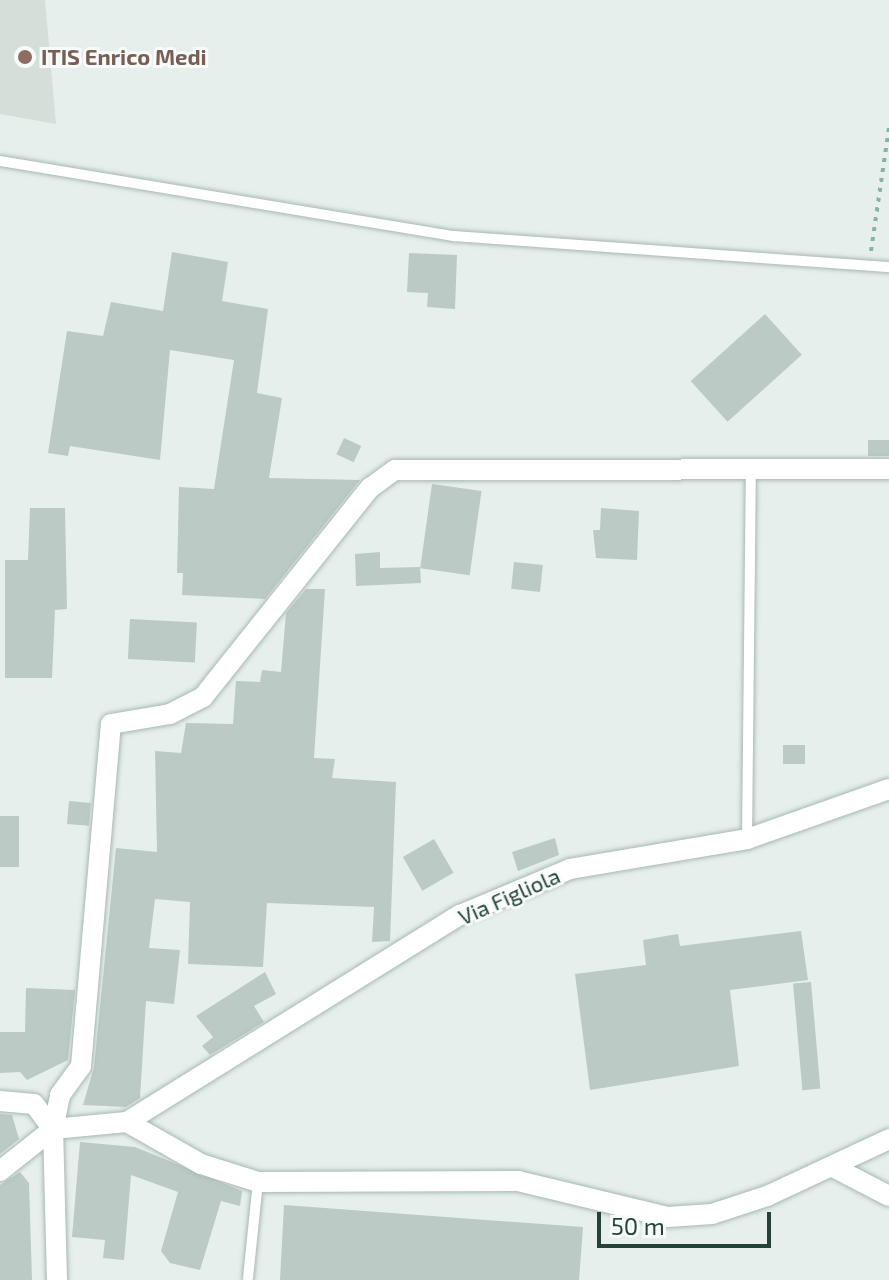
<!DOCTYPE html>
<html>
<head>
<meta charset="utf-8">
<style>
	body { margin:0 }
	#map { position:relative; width:889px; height:1280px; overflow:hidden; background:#e6efeb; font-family:"Exo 2",sans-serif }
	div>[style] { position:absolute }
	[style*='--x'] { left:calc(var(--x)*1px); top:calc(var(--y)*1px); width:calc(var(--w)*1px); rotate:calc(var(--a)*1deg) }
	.built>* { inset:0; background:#d4dfda }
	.building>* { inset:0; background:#bbcac4; transform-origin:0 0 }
	.path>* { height:4px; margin-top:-2px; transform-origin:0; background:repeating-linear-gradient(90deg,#86b3a5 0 4px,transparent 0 10px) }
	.roads { filter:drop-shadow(0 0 2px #a8b8b2) drop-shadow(0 0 2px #a8b8b2) }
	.lane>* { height:10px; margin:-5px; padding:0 5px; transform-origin:5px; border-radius:5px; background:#fff }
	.street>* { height:20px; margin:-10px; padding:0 10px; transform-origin:10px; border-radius:10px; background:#fff }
	.dots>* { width:22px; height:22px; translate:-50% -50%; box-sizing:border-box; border:4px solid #f7fbf9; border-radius:50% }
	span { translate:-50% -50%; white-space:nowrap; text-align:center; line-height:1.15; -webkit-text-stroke:6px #f7fbf9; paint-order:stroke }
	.education-label { font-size:22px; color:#785e54; font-weight:700 }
	.left { translate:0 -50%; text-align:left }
	.street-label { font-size:22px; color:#24423a }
	.scale { position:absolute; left:597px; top:1212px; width:174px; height:36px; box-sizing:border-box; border:4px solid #24423a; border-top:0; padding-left:10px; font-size:24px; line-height:28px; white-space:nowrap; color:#24423a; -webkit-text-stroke:6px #f7fbf9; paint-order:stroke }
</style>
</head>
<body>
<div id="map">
	<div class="built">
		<i style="clip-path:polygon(0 0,45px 0,56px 124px,0 114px)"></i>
	</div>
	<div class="building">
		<i style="clip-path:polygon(172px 252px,228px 262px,222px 301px,268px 309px,257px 393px,282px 398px,269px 478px,360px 480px,265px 599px,182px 595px,183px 573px,177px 573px,179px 487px,214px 489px,234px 360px,170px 350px,160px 460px,70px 446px,68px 456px,48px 453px,67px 331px,103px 336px,111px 302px,163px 311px)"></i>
		<i style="clip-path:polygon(409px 253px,457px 255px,455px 309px,427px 307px,428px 293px,407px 292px)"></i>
		<i style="left:765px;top:314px;width:55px;height:100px;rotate:48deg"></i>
		<i style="left:344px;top:438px;width:19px;height:18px;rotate:25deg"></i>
		<i style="left:868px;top:440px;width:21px;height:16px"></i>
		<i style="left:432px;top:484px;width:50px;height:85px;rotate:8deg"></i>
		<i style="clip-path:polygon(30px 508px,65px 508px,67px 609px,55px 610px,52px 678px,5px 678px,5px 560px,28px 560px)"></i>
		<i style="clip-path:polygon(601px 508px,639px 511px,637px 560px,596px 558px,593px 530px,600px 530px)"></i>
		<i style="clip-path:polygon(380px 552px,380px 568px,420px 567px,421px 583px,356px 586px,355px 554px)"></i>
		<i style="left:514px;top:562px;width:29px;height:27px;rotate:6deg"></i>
		<i style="clip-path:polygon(306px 589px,325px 589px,314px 758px,335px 759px,332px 778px,396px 782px,390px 941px,372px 942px,374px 907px,267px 903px,263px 967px,188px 964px,190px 902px,155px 899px,149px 948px,180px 950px,174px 1004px,146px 1001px,140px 1098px,126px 1107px,83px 1105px,94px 1067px,116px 848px,157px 852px,155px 751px,181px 753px,186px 723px,233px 724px,236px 681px,260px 682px,262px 670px,281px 672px,286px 613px)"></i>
		<i style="left:130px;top:619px;width:67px;height:40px;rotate:3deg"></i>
		<i style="left:783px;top:745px;width:22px;height:19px"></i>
		<i style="left:69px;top:801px;width:22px;height:23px;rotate:5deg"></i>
		<i style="left:0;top:816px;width:19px;height:51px"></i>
		<i style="clip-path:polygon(555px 838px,559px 855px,518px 871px,512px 852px)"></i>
		<i style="left:434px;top:839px;width:39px;height:36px;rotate:60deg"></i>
		<i style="clip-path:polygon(801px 931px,808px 980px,730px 990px,739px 1066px,590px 1090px,575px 974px,646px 965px,643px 940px,678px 934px,680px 946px)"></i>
		<i style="clip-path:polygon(265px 972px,276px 994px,254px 1006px,264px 1022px,210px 1055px,202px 1046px,213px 1037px,196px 1016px)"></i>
		<i style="left:811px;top:982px;width:107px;height:18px;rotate:85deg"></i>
		<i style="clip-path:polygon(26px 988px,75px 990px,68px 1060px,27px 1080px,20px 1072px,0 1073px,0 1032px,25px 1032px)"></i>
		<i style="clip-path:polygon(0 1114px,12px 1115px,19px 1139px,0 1154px)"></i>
		<i style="clip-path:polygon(80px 1142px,135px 1147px,242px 1191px,240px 1206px,221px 1201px,200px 1270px,170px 1263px,161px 1251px,178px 1192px,131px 1175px,124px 1260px,103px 1258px,105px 1240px,72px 1237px)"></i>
		<i style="clip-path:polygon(20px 1172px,29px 1183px,32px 1280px,0 1280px,0 1185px)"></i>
		<i style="clip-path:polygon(284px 1205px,583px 1227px,579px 1280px,280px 1280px)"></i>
	</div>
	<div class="path">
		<i style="--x:871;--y:251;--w:125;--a:-81.7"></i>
	</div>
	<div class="roads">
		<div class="lane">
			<i style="--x:0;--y:161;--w:461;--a:9.4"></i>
			<i style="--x:455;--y:236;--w:435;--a:4.1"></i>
			<i style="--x:747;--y:839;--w:370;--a:-89.4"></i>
			<i style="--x:248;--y:1278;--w:97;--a:-84.1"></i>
		</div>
		<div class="street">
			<i style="--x:0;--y:1101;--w:34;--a:5"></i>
			<i style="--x:34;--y:1104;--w:31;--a:53"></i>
			<i style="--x:127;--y:1122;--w:392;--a:-31.9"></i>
			<i style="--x:460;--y:915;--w:119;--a:-22.7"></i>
			<i style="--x:570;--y:869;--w:180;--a:-9.6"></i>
			<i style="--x:747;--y:839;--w:151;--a:-19.4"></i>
			<i style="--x:833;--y:1167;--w:63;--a:27.4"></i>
			<i style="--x:0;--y:1171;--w:68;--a:-38.4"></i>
			<i style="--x:53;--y:1129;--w:74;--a:-5.4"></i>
			<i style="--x:127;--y:1122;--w:85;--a:29.6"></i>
			<i style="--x:201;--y:1164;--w:60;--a:17.5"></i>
			<i style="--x:258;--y:1182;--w:260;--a:-0.2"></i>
			<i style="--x:518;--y:1181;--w:154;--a:13.5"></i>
			<i style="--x:668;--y:1217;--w:44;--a:-3.9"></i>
			<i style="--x:712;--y:1214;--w:58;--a:-18.1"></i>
			<i style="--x:767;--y:1196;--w:135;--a:-25"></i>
			<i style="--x:57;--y:1280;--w:151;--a:-91.5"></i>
			<i style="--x:53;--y:1129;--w:35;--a:-78"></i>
			<i style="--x:60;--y:1095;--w:36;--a:-54"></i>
			<i style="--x:81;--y:1066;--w:343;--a:-85"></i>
			<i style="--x:111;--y:724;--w:60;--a:-9.6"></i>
			<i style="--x:170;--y:714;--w:37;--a:-27"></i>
			<i style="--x:203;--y:697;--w:268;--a:-51.4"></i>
			<i style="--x:370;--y:488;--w:31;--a:-36"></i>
			<i style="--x:395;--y:470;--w:494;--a:-0.1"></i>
		</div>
	</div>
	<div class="dots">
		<i style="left:25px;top:57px;background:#8d6e63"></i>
	</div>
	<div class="education-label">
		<span class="left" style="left:41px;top:57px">ITIS Enrico Medi</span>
	</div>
	<div class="street-label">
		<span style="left:509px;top:896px;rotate:-24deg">Via Figliola</span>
	</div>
	<div class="scale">50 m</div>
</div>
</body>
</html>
